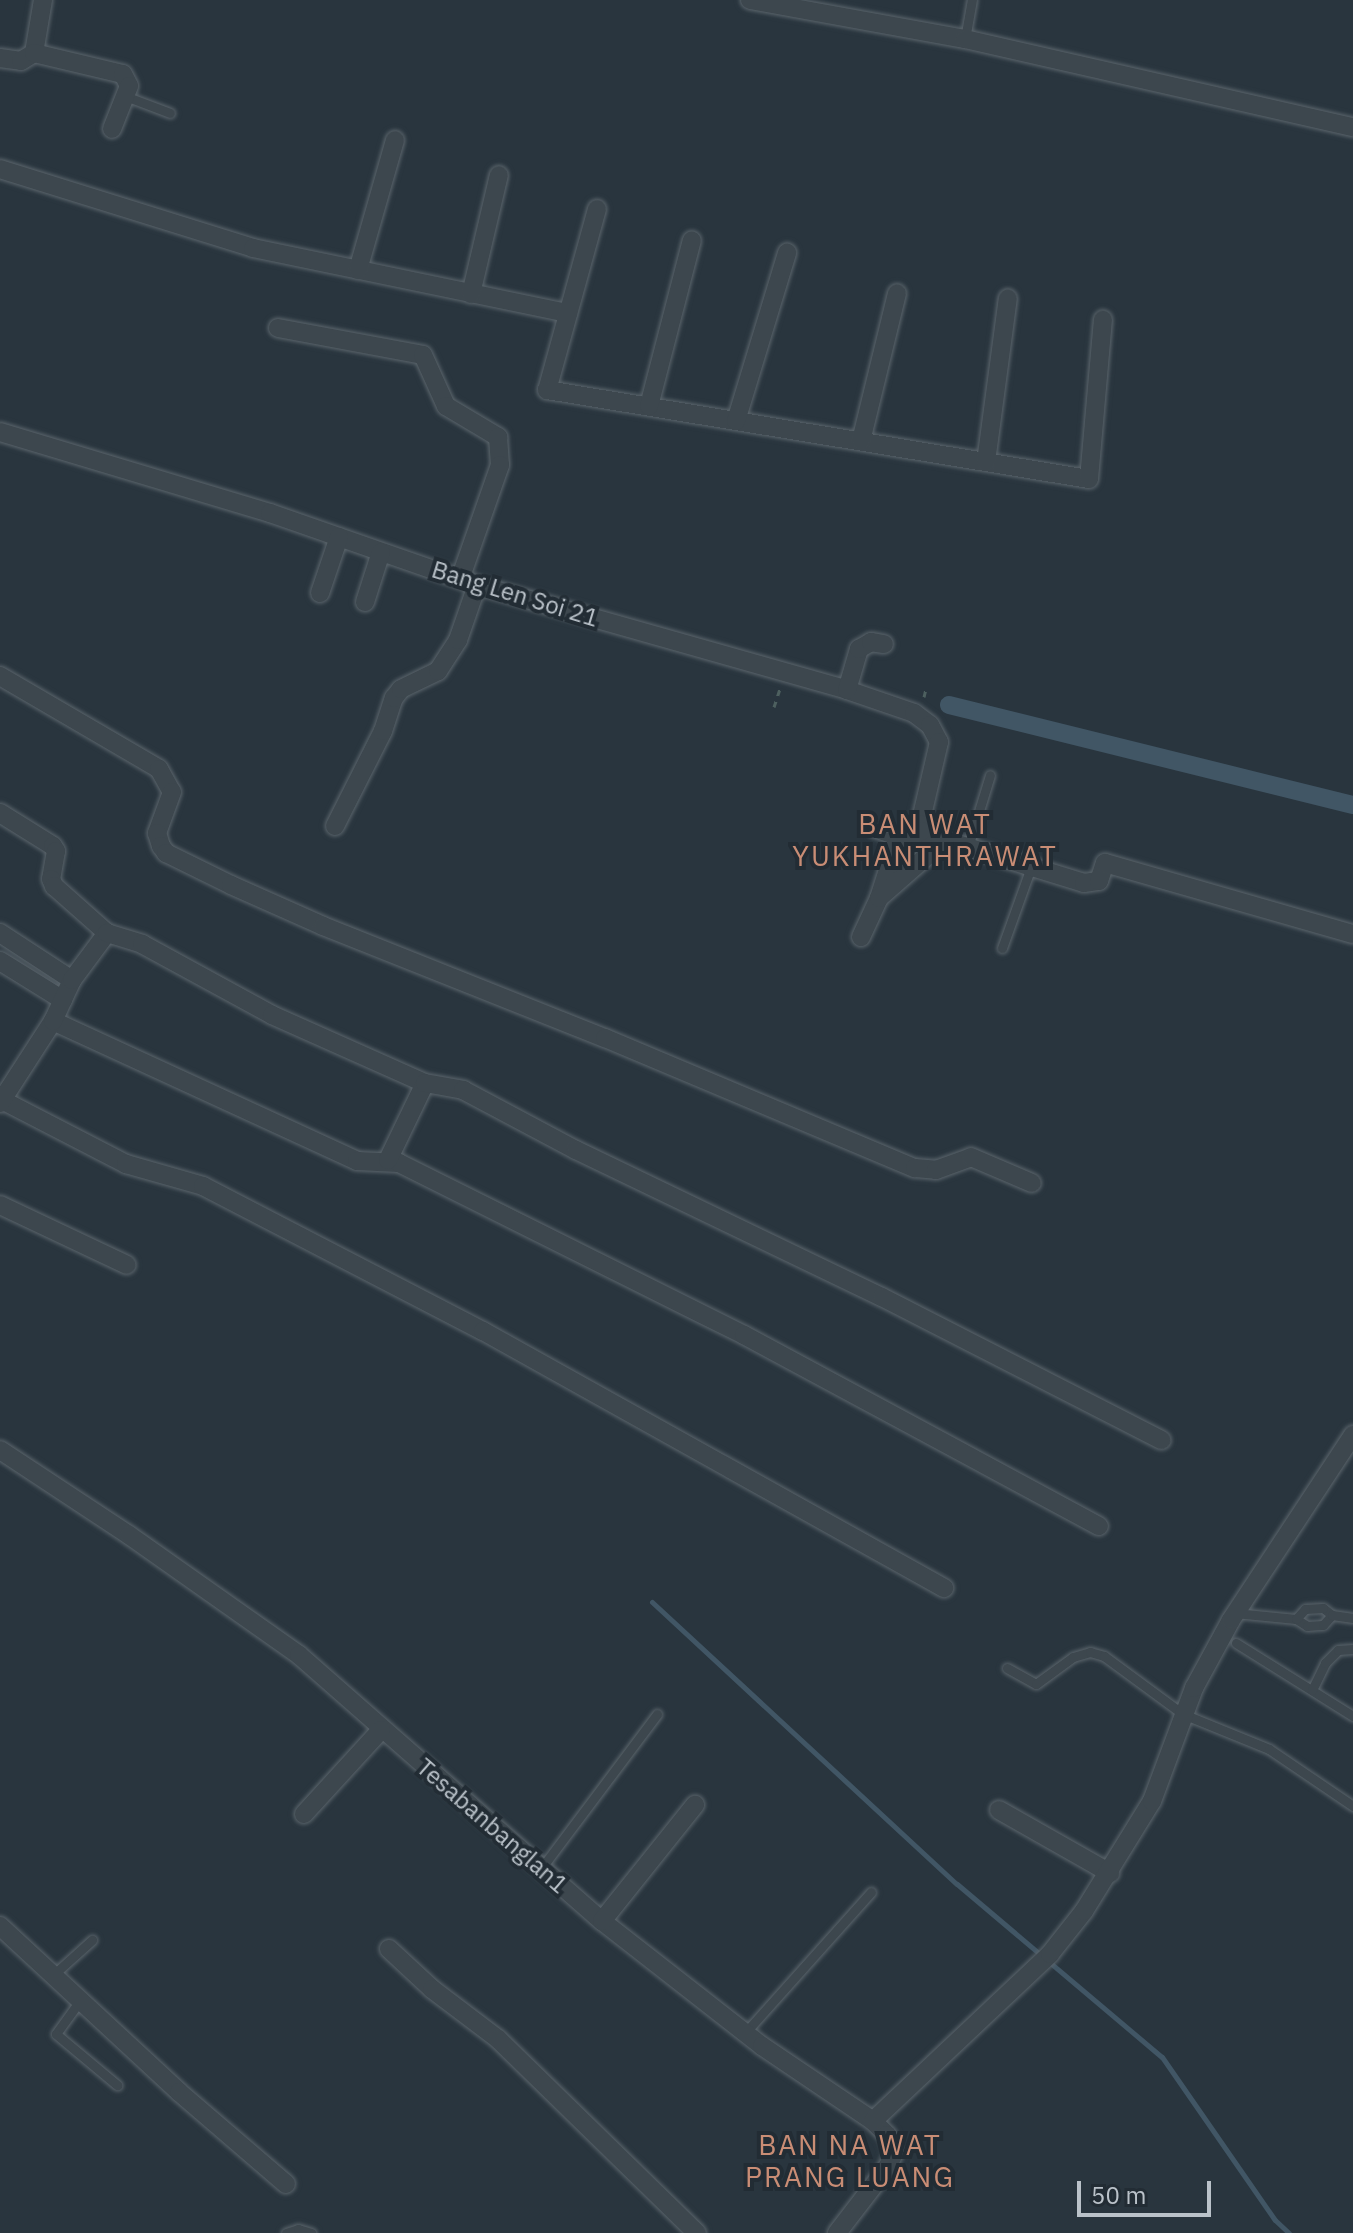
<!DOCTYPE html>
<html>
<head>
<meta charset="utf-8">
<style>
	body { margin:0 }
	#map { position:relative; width:1353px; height:2233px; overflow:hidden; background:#29353e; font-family:"IBM Plex Sans",sans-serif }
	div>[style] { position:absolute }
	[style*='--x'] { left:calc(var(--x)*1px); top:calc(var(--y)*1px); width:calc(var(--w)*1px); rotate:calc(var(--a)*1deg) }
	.stream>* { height:5px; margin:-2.5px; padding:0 2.5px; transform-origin:2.5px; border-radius:2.5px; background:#415665 }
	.canal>* { height:18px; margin:-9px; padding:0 9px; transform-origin:9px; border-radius:9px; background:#415665 }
	.path>* { height:3px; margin-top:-1.5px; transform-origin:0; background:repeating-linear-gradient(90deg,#4d605f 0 6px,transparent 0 12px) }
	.roads { filter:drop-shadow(0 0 2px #5b656c) drop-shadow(0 0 2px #5b656c) }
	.service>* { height:9px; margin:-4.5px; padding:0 4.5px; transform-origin:4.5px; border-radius:4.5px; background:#3d474e }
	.minor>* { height:18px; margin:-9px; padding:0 9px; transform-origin:9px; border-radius:9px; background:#3d474e }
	span { translate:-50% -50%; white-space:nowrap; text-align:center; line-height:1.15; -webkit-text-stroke:8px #222c34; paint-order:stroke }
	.street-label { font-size:24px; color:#bac2c9 }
	.quarter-label { font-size:28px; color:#c98d75; letter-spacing:2px }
	.scale { position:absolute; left:1077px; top:2181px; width:134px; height:36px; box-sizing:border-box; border:4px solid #bac2c9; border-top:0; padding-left:10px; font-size:24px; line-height:28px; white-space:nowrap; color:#bac2c9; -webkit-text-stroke:6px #222c34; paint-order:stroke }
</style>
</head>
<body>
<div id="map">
	<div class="stream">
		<i style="--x:652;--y:1602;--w:415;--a:42.8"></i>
		<i style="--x:957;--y:1884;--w:268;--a:40.2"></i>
		<i style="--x:1162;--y:2057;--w:198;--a:55.3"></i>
		<i style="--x:1275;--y:2220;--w:19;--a:43"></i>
	</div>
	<div class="canal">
		<i style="--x:949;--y:705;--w:416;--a:13.9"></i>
	</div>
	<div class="path">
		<i style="--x:924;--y:697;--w:9;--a:-77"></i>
		<i style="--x:774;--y:707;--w:20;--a:-72"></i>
	</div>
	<div class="roads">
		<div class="service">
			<i style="--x:965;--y:39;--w:40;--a:-80"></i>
			<i style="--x:125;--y:96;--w:48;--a:20.7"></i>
			<i style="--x:873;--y:832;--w:28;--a:19"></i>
			<i style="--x:968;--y:847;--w:75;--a:-73"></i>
			<i style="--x:1002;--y:948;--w:86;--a:-70.3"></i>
			<i style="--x:1235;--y:1613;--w:61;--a:5.6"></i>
			<i style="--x:1296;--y:1619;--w:13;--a:32"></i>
			<i style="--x:1307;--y:1626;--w:16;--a:-4"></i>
			<i style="--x:1323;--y:1625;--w:13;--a:-48"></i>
			<i style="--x:1332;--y:1615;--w:11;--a:-142"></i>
			<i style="--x:1323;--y:1608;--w:18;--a:177"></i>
			<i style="--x:1305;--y:1609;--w:13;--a:132"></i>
			<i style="--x:1332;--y:1615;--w:21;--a:8"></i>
			<i style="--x:1236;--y:1643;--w:138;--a:32"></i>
			<i style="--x:1007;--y:1668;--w:33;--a:29"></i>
			<i style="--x:1036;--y:1684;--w:46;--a:-36.1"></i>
			<i style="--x:1073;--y:1657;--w:18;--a:-16"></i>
			<i style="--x:1090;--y:1652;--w:15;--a:16"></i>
			<i style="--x:1104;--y:1656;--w:98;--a:36.3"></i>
			<i style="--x:1183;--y:1714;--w:93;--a:22.1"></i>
			<i style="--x:1269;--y:1749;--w:102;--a:34.2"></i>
			<i style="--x:1312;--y:1690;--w:30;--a:-64"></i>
			<i style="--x:1325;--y:1663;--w:18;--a:-45"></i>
			<i style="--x:1338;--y:1650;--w:15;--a:-4"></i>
			<i style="--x:540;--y:1870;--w:195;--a:-53.1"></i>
			<i style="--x:52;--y:1976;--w:54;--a:-42"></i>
			<i style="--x:79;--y:2002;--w:39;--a:126"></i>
			<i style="--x:56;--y:2034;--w:80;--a:39.9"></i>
			<i style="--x:745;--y:2033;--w:189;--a:-48.2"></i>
			<i style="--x:286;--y:2233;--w:13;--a:-18"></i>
			<i style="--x:298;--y:2229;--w:14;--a:17"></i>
		</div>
		<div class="minor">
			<i style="--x:750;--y:0;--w:219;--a:10.3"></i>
			<i style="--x:965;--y:39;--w:398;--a:12.8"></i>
			<i style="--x:34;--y:53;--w:54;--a:-80.4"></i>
			<i style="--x:0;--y:58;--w:21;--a:8"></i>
			<i style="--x:21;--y:61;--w:15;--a:-32"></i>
			<i style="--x:34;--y:53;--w:91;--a:13.3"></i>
			<i style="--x:123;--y:74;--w:13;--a:63"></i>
			<i style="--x:129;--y:86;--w:46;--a:111.6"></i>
			<i style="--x:0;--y:169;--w:265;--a:17.3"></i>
			<i style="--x:253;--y:248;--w:322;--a:11.7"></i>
			<i style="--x:597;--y:209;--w:188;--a:105.4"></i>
			<i style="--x:547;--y:390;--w:549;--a:9.33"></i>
			<i style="--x:1089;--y:479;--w:160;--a:-85"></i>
			<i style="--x:358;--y:270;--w:135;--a:-74.1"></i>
			<i style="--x:471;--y:294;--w:122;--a:-76.8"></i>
			<i style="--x:278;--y:328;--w:147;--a:10.5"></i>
			<i style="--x:423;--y:355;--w:56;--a:65.7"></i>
			<i style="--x:446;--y:406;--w:61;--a:30.8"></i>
			<i style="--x:498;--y:437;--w:28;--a:86"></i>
			<i style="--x:500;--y:465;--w:121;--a:109.3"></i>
			<i style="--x:649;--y:406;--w:171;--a:-75.5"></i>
			<i style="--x:736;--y:421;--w:176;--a:-73.1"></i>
			<i style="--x:0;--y:432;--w:282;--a:16.7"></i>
			<i style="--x:270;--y:513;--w:219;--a:19.2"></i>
			<i style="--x:477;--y:585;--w:385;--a:15.8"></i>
			<i style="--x:847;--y:690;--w:71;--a:18.9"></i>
			<i style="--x:914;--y:713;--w:20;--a:37"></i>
			<i style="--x:930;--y:725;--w:19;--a:62"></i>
			<i style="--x:939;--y:742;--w:84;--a:103"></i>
			<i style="--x:920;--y:824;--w:11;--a:63"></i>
			<i style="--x:925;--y:834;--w:166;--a:17.1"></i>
			<i style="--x:1084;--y:883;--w:15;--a:-8"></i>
			<i style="--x:1099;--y:881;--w:19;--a:-72"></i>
			<i style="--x:1105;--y:863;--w:258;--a:16"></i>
			<i style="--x:861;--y:441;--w:152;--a:-76.3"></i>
			<i style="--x:986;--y:462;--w:165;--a:-82.4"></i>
			<i style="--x:320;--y:593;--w:59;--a:-71.3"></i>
			<i style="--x:365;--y:602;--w:52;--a:-72.3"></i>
			<i style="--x:0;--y:676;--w:184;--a:30.3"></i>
			<i style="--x:159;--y:769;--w:26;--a:61"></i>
			<i style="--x:172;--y:792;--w:44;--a:110.1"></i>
			<i style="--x:157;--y:833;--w:14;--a:73"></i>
			<i style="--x:161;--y:846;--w:9;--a:54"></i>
			<i style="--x:166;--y:853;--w:72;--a:26.2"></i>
			<i style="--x:231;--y:885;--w:101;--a:24"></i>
			<i style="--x:323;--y:926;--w:303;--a:21.7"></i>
			<i style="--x:605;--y:1038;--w:336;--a:22.8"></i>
			<i style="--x:915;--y:1168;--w:21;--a:5"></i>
			<i style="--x:936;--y:1170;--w:37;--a:-20"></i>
			<i style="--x:971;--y:1157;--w:66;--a:23.1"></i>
			<i style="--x:847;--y:690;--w:43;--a:-73.7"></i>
			<i style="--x:859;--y:649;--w:14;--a:-30"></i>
			<i style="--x:871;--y:642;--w:13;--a:9"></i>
			<i style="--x:0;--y:813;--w:62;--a:31.9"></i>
			<i style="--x:53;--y:846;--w:6;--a:59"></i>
			<i style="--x:56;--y:851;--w:28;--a:100"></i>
			<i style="--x:51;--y:879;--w:8;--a:67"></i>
			<i style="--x:54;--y:886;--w:71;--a:41.6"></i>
			<i style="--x:335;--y:826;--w:106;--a:-63.2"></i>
			<i style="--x:383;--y:731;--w:35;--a:-72"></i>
			<i style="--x:394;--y:698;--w:11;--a:-52"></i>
			<i style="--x:401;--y:689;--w:41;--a:-25.9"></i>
			<i style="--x:438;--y:671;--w:37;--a:-57"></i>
			<i style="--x:458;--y:640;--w:58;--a:-70.9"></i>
			<i style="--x:879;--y:898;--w:56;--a:-72.2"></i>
			<i style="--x:896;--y:845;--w:29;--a:-29"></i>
			<i style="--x:0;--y:933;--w:86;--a:33.1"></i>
			<i style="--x:861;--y:937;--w:43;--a:-65.2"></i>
			<i style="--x:879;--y:898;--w:88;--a:-41.3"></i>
			<i style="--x:0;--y:961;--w:74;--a:31.8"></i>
			<i style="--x:53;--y:1021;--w:335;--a:24.7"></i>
			<i style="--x:357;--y:1161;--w:42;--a:2.7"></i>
			<i style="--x:399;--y:1163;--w:385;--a:26.5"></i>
			<i style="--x:744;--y:1335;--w:403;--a:28.3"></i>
			<i style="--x:2;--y:1100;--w:140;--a:27.3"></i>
			<i style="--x:126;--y:1164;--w:80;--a:15.9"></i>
			<i style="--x:203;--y:1186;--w:315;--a:27.4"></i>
			<i style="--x:483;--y:1331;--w:528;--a:29.14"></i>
			<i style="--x:0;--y:1103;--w:98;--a:-57.1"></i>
			<i style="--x:53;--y:1021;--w:45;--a:-65.1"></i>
			<i style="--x:72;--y:980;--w:59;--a:-53.3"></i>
			<i style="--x:107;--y:933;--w:37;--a:17"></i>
			<i style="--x:142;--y:944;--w:148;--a:28.6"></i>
			<i style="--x:272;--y:1015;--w:167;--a:24"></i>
			<i style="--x:388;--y:1160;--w:85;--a:-64.3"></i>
			<i style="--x:425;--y:1083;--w:39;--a:10"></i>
			<i style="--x:463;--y:1090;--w:128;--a:28"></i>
			<i style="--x:576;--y:1150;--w:339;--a:25.7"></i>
			<i style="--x:882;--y:1297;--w:314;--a:27.1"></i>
			<i style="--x:0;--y:1205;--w:140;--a:25.3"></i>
			<i style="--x:0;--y:1450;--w:154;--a:33.4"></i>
			<i style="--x:129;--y:1535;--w:208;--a:35.2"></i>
			<i style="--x:299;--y:1655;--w:403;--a:41.3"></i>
			<i style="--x:602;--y:1921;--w:203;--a:38"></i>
			<i style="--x:762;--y:2046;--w:134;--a:34"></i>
			<i style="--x:873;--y:2121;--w:20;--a:45"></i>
			<i style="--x:887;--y:2135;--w:19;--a:69"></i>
			<i style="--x:894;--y:2153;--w:17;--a:115"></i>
			<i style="--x:887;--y:2168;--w:82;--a:127.6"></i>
			<i style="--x:999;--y:1810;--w:128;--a:29.6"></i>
			<i style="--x:304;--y:1814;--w:114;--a:-47.5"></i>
			<i style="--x:602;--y:1921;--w:149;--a:-51.3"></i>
			<i style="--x:0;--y:1926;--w:244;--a:42.8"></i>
			<i style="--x:179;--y:2092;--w:141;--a:40.7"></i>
			<i style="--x:389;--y:1949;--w:59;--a:42.9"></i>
			<i style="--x:432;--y:1989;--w:83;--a:37.1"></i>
			<i style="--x:498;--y:2039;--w:278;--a:44.3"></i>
			<i style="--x:873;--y:2121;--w:243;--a:-43.3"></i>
			<i style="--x:1050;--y:1954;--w:55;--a:-51.7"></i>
			<i style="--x:1084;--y:1911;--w:129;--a:-58.3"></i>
			<i style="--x:1152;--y:1801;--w:121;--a:-69.6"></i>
			<i style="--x:1194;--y:1688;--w:77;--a:-61.4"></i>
			<i style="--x:1231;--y:1620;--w:222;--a:-56.6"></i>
		</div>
	</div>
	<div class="street-label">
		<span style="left:515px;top:594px;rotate:17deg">Bang Len Soi 21</span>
		<span style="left:492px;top:1826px;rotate:41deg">Tesabanbanglan1</span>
	</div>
	<div class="quarter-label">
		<span style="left:925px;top:840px">BAN WAT<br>YUKHANTHRAWAT</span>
		<span style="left:850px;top:2161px">BAN NA WAT<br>PRANG LUANG</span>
	</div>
	<div class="scale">50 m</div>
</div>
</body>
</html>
